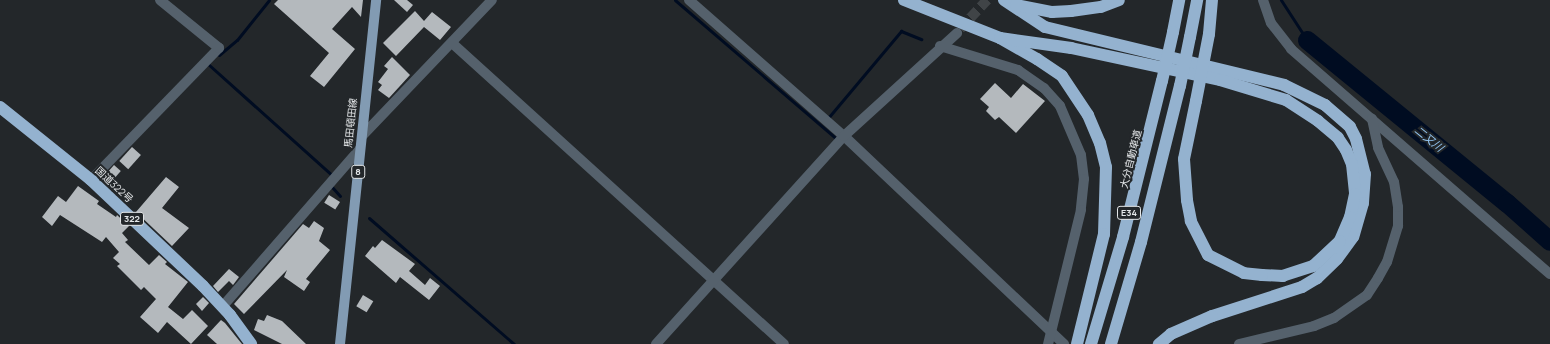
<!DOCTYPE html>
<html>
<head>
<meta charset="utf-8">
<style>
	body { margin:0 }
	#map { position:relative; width:1550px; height:344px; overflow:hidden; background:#23272a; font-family:Manrope,"Noto Sans JP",sans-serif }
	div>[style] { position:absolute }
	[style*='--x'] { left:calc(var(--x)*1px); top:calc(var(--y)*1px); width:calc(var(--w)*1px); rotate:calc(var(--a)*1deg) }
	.stream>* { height:3px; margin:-1.5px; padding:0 1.5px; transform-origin:1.5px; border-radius:1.5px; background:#000c21 }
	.river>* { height:19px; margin:-9.5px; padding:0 9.5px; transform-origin:9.5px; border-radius:9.5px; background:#000c21 }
	.building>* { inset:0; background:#b4b9bd; transform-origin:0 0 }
	.minor-tunnel>* { height:10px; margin-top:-5px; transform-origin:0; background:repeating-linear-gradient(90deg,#404447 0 10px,transparent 0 15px) }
	.minor>* { height:10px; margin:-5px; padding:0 5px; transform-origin:5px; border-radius:5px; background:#55616c }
	.major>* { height:10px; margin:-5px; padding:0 5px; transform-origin:5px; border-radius:5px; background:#829bb3 }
	.highway>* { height:12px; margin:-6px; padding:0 6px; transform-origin:6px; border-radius:6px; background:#94b2cf }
	.highway-bridge>* { height:12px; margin:-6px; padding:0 6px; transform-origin:6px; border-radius:6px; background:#94b2cf }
	span { translate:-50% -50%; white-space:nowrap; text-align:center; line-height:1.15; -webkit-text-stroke:4px #23272a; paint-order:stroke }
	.shield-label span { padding:1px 3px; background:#23272a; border:1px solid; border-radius:3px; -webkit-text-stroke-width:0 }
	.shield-label { font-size:9px; color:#e4e7e9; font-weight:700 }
	.street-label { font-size:10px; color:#e4e7e9 }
	.water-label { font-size:11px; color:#93c5f2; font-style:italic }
</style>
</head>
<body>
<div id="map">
	<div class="stream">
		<i style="--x:675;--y:0;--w:210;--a:40.7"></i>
		<i style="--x:1281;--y:0;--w:48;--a:57"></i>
		<i style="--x:219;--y:55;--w:23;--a:-40"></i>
		<i style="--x:237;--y:40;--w:51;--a:-51.3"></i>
		<i style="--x:208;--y:64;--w:168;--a:41.9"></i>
		<i style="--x:828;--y:118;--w:114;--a:-50"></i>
		<i style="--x:901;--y:31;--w:22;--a:22"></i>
		<i style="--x:332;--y:187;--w:12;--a:48"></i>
		<i style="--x:369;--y:218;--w:192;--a:41"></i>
	</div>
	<div class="river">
		<i style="--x:1307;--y:40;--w:258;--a:39.2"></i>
		<i style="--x:1507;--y:203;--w:57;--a:41.5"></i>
	</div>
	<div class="building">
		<i style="clip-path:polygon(278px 0,363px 0,361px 17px,352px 7px,332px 29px,355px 49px,324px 87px,310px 76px,329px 53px,274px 4px)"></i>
		<i style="clip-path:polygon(394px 0,407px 0,413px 5px,407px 12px)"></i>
		<i style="clip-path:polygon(415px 11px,424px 21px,432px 12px,451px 27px,440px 40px,424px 27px,396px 56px,383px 43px)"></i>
		<i style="clip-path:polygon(392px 57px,410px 75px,389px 98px,378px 90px,382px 85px,378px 82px,388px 69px,384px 66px)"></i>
		<i style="clip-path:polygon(995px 83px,1011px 98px,1023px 84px,1045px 101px,1016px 133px,999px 117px,995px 120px,986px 111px,989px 107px,980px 99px)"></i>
		<i style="left:132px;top:147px;width:12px;height:19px;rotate:42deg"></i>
		<i style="left:114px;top:165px;width:9px;height:11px;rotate:41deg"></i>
		<i style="clip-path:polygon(166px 177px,179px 187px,162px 208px,189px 228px,172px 246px,136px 212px)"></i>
		<i style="clip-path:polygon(78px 186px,99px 201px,97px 204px,116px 217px,117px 215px,129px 226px,122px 233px,128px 240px,125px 242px,149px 265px,159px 255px,167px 262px,165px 264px,188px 282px,168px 307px,183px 319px,192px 310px,208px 326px,191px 344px,167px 322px,158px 333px,140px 317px,156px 299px,144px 287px,141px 290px,117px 266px,120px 264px,113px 258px,119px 252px,106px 237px,102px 242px,60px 215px,52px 226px,42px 217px,58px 196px,66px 202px)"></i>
		<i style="left:329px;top:195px;width:13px;height:9px;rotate:32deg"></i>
		<i style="clip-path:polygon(314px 221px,324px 228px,319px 241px,330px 250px,306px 279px,310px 282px,304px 291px,284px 277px,287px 270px,244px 314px,234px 304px,303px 224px,309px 228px)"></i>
		<i style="clip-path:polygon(382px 240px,415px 264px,409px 271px,425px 285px,430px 278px,440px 286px,429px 300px,400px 277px,396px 283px,365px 256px,373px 246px,375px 248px)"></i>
		<i style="clip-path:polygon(229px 269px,239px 277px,233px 285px,229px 281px,218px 292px,213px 286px)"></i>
		<i style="left:363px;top:295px;width:12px;height:13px;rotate:31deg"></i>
		<i style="clip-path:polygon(203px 297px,209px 303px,202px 311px,196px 304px)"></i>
		<i style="clip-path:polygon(267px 315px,282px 321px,306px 344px,282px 344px,254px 330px,258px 319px,264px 321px)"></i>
		<i style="clip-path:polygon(221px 320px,225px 323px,242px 344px,217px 344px,207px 335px)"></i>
	</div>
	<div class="minor-tunnel">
		<i style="--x:960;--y:29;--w:40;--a:-47"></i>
	</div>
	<div class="minor">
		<i style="--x:689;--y:0;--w:206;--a:41.3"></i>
		<i style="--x:844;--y:136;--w:303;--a:43.4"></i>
		<i style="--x:1263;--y:0;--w:24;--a:71"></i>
		<i style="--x:1271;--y:23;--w:33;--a:52"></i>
		<i style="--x:1291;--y:49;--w:343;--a:41"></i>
		<i style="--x:452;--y:43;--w:448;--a:42.2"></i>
		<i style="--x:940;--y:46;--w:82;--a:17.1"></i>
		<i style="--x:1018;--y:70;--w:32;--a:35"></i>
		<i style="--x:1044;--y:88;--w:24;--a:48"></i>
		<i style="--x:1060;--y:106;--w:53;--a:66.8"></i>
		<i style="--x:1081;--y:155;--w:24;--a:83"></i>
		<i style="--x:1084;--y:179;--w:31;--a:96"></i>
		<i style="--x:1081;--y:210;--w:138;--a:103.8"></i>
		<i style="--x:362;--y:136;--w:188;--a:-46.3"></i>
		<i style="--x:91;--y:180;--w:184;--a:-45.9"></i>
		<i style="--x:219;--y:48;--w:76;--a:-140.9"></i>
		<i style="--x:222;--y:307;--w:210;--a:-48.9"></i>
		<i style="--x:656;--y:344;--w:280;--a:-47.9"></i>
		<i style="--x:844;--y:136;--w:153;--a:-42.3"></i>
		<i style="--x:1239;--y:344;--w:77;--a:-13.5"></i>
		<i style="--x:1314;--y:326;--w:22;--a:-22"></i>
		<i style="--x:1334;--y:318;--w:40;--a:-34.9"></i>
		<i style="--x:1367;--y:295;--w:20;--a:-57"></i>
		<i style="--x:1378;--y:278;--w:18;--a:-61"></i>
		<i style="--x:1387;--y:262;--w:38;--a:-73"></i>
		<i style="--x:1398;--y:226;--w:19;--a:-90"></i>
		<i style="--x:1398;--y:207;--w:25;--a:-99"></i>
		<i style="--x:1394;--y:182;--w:38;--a:-115"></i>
		<i style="--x:1378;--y:147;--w:29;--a:-102"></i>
	</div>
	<div class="major">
		<i style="--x:340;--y:344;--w:346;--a:-84"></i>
	</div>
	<div class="highway">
		<i style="--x:904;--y:0;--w:103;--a:21.6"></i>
		<i style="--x:1000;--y:38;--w:43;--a:29.6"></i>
		<i style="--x:1037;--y:59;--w:30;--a:34"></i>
		<i style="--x:1062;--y:76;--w:47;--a:56.3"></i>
		<i style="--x:1088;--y:115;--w:30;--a:67"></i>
		<i style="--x:1100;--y:143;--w:25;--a:76"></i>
		<i style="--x:1106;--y:167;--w:67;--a:91.7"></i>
		<i style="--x:1104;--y:234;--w:113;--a:103.8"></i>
		<i style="--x:1004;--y:0;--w:49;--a:33.4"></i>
		<i style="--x:1045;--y:27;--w:246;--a:13.6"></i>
		<i style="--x:1284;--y:85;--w:46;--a:26"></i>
		<i style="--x:1325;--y:105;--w:33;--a:41"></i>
		<i style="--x:1350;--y:127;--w:13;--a:63"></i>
		<i style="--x:1356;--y:139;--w:36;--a:76"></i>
		<i style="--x:1365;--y:174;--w:29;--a:94"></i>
		<i style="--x:1363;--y:203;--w:35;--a:106"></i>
		<i style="--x:1353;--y:237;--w:27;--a:126"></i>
		<i style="--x:1337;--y:259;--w:28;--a:136"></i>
		<i style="--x:1317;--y:278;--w:17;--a:149"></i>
		<i style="--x:1302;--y:287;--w:95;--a:162.1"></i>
		<i style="--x:1212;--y:316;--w:45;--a:156.3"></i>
		<i style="--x:1171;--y:334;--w:16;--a:140"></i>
		<i style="--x:1016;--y:5;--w:37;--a:11"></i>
		<i style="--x:1052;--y:12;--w:19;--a:-3"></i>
		<i style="--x:1071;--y:11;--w:30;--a:-8"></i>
		<i style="--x:1101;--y:7;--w:19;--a:-21"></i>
		<i style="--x:1173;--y:32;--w:33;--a:-79"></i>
		<i style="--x:1209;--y:34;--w:34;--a:-85"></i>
		<i style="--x:1190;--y:37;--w:38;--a:-79"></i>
		<i style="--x:1000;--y:38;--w:72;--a:8"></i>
		<i style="--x:1071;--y:48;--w:152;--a:12.1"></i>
		<i style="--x:1220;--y:80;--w:69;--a:16.9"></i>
		<i style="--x:1286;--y:100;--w:38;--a:33"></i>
		<i style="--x:1318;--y:121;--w:26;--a:40"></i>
		<i style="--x:1338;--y:138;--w:14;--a:56"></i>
		<i style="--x:1346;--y:150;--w:15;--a:67"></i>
		<i style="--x:1352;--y:164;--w:30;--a:84"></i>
		<i style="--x:1355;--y:194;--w:24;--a:102"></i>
		<i style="--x:1350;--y:217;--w:26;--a:113"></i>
		<i style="--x:1340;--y:241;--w:37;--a:137"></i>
		<i style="--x:1313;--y:266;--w:32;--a:162"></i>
		<i style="--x:1283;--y:276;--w:21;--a:-177"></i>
		<i style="--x:1262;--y:275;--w:18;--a:-174"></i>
		<i style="--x:1244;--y:273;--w:40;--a:-153.4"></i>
		<i style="--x:1208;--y:255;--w:38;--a:-117"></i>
		<i style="--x:1191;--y:221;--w:21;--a:-101"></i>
		<i style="--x:1187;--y:200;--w:41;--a:-94.2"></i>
		<i style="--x:1184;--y:159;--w:59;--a:-78.3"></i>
		<i style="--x:0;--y:107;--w:117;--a:38.7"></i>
		<i style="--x:91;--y:180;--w:154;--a:43.4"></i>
		<i style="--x:203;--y:286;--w:40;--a:47"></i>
		<i style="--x:230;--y:315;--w:36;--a:54"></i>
		<i style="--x:1091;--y:344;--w:112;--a:-73.3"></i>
		<i style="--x:1123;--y:237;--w:161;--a:-76"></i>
		<i style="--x:1111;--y:344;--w:106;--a:-73.6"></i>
		<i style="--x:1141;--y:242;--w:161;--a:-76"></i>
	</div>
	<div class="highway-bridge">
		<i style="--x:1162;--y:81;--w:50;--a:-77.3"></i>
		<i style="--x:1180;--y:86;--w:50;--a:-78.5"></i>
		<i style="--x:1196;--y:101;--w:68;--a:-79"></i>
	</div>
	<div class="shield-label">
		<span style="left:358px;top:172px">8</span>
		<span style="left:1129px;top:213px">E34</span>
		<span style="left:132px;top:219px">322</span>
	</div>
	<div class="street-label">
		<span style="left:351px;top:123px;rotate:-84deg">馬田頓田線</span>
		<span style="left:1131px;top:159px;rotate:-76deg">大分自動車道</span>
		<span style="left:114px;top:185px;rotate:43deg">国道322号</span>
	</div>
	<div class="water-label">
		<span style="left:1429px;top:139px;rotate:39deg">二又川</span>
	</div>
</div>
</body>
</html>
